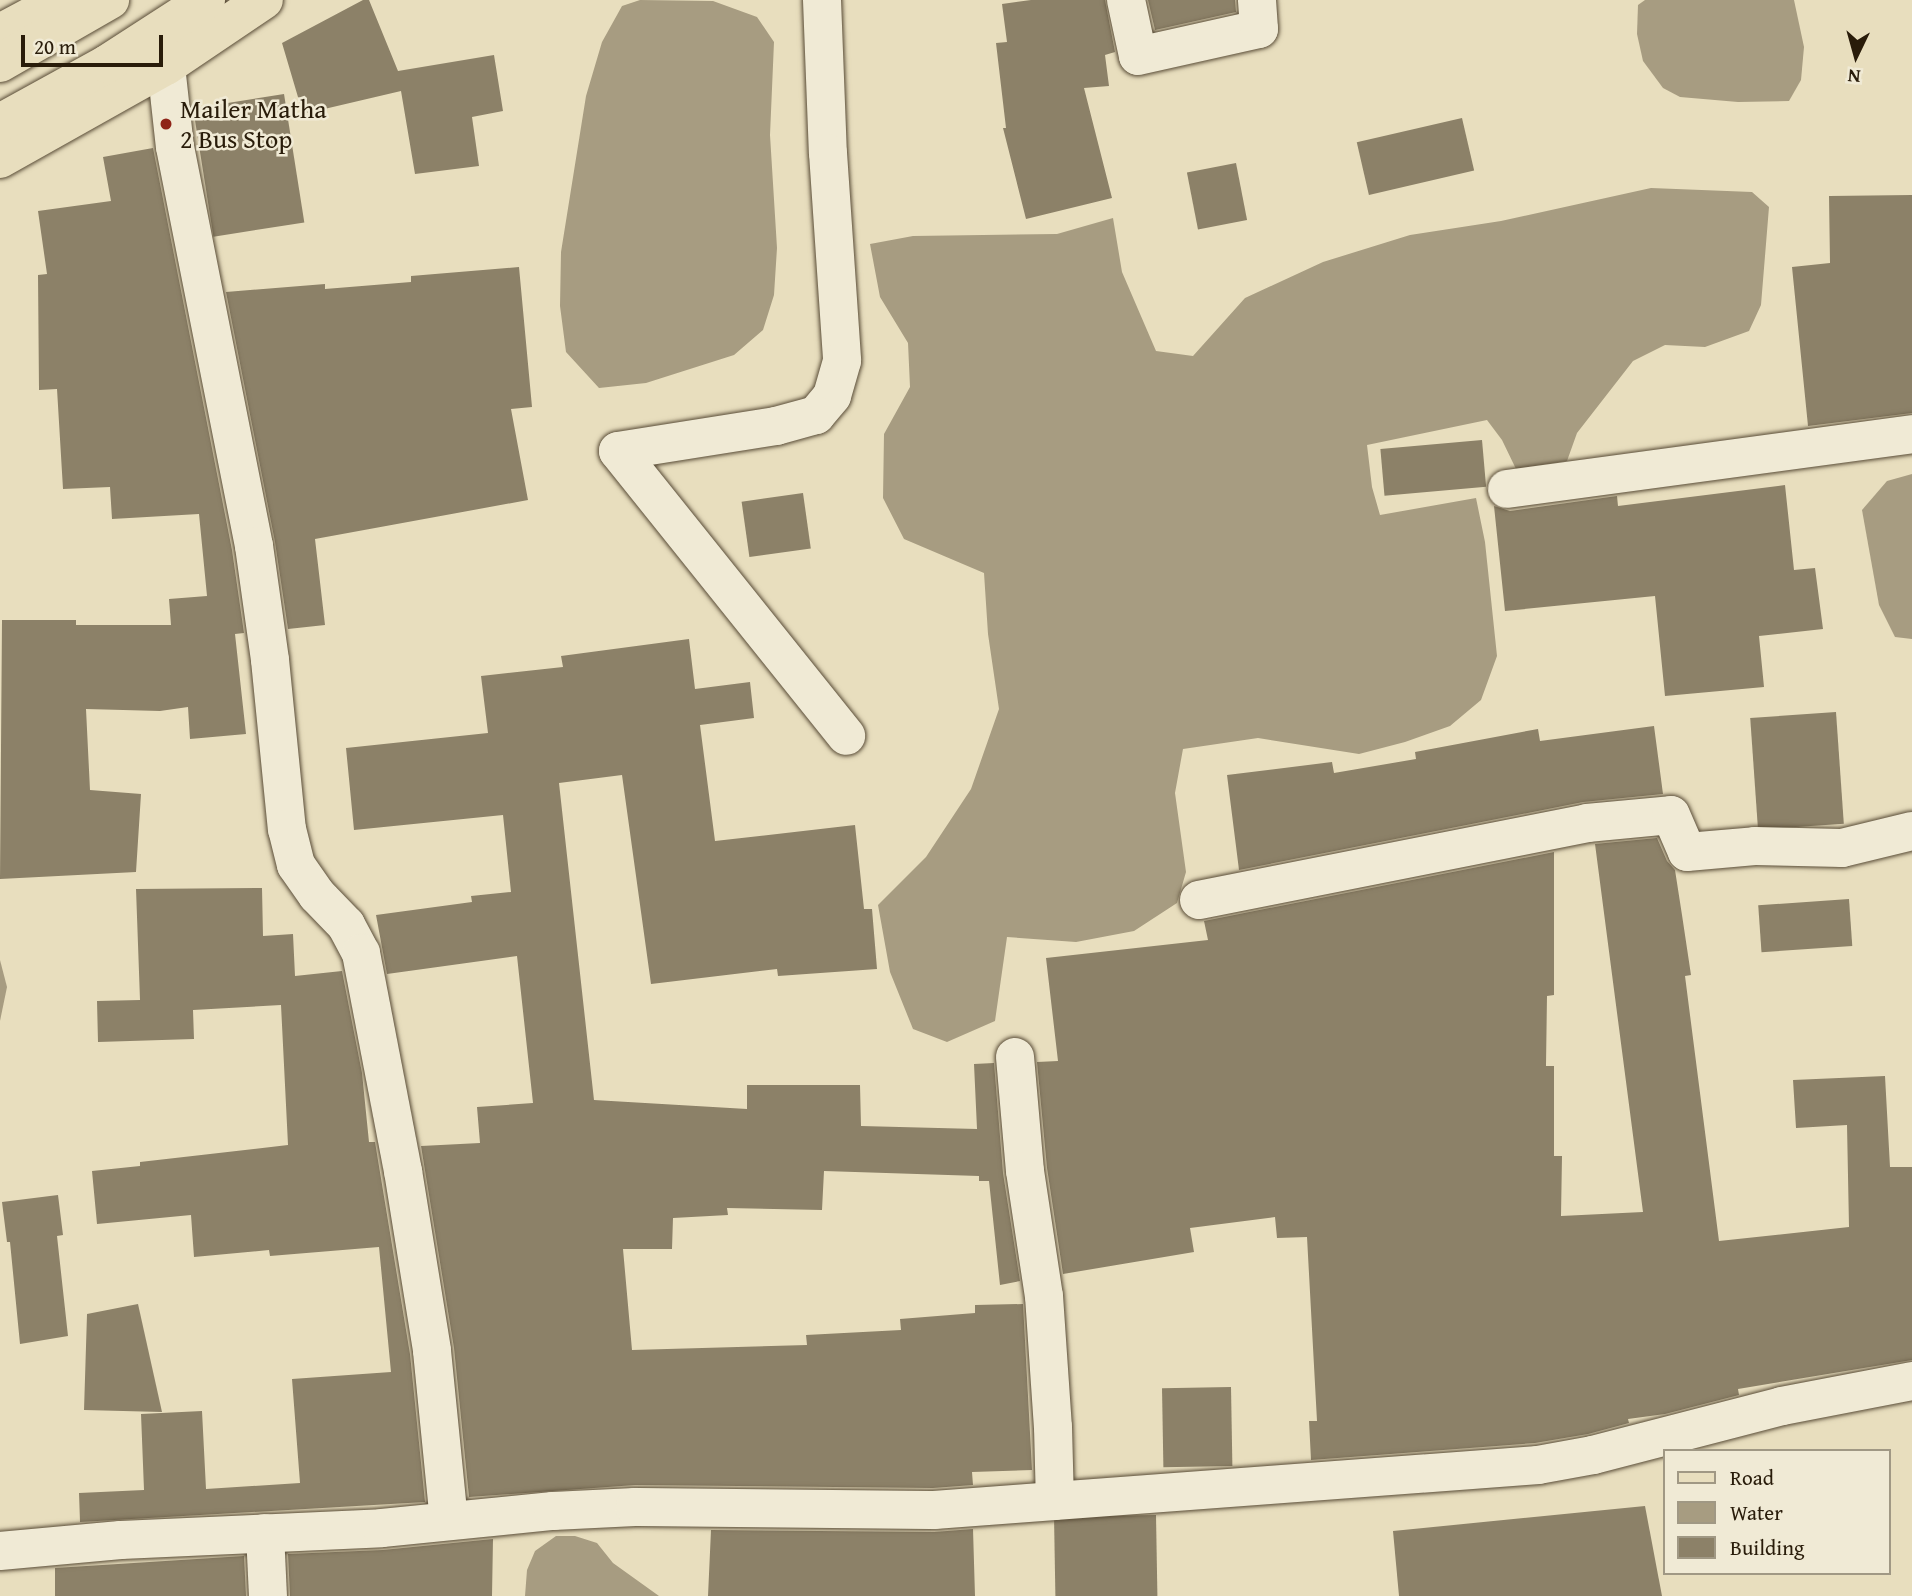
<!DOCTYPE html>
<html>
<head>
<meta charset="utf-8">
<style>
	body { margin:0 }
	#map { position:relative; width:1912px; height:1596px; overflow:hidden; background:#e8debe; font-family:"Gentium Book Plus",serif }
	div>[style] { position:absolute }
	[style*='--x'] { left:calc(var(--x)*1px); top:calc(var(--y)*1px); width:calc(var(--w)*1px); rotate:calc(var(--a)*1deg) }
	.water>* { inset:0; background:#a79c81 }
	.building>* { inset:0; background:#8c8168; transform-origin:0 0 }
	.roads { filter:drop-shadow(0 0 2px #594c37) drop-shadow(0 0 2px #594c37) }
	.minor>* { height:38px; margin:-19px; padding:0 19px; transform-origin:19px; border-radius:19px; background:#f0ead5 }
	.primary>* { height:38px; margin:-19px; padding:0 19px; transform-origin:19px; border-radius:19px; background:#e8debe }
	.trunk>* { height:38px; margin:-19px; padding:0 19px; transform-origin:19px; border-radius:19px; background:#e8debe }
	.dots>* { width:19px; height:19px; translate:-50% -50%; box-sizing:border-box; border:4px solid #f0ead5; border-radius:50% }
	span { translate:-50% -50%; white-space:nowrap; text-align:center; line-height:1.15; -webkit-text-stroke:5px #f0ead5; paint-order:stroke }
	.poi-label { font-size:26px; color:#291c0a }
	.left { translate:0 -50%; text-align:left }
	.legend { position:absolute; left:1663px; top:1449px; width:228px; height:126px; box-sizing:border-box; background:#f0ead5; border:2px solid #a09884; margin:0; padding:9px 12px; list-style:none; font-size:21px; color:#291c0a }
	.legend li { display:flex; align-items:center; gap:14px; height:35px }
	.legend b { width:35px; border:2px solid #a09884 }
	.north { position:absolute; left:1821px; top:21px; width:70px; height:70px; -webkit-text-stroke:5px #f0ead5; paint-order:stroke; rotate:185deg; font-size:19px; font-weight:700; line-height:28px; text-align:center; color:#291c0a }
	.north::after { content:''; display:block; margin:auto; width:24px; height:32px; background:#291c0a; clip-path:polygon(50% 0,100% 100%,50% 72%,0 100%) }
	.scale { position:absolute; left:21px; top:35px; width:142px; height:32px; box-sizing:border-box; border:4px solid #291c0a; border-top:0; padding-left:9px; font-size:21px; line-height:24px; white-space:nowrap; color:#291c0a; -webkit-text-stroke:5px #f0ead5; paint-order:stroke }
</style>
</head>
<body>
<div id="map">
	<div class="water">
		<i style="clip-path:polygon(640px 0,713px 1px,757px 17px,774px 42px,770px 135px,777px 248px,774px 295px,763px 330px,734px 355px,646px 383px,599px 388px,566px 352px,560px 306px,561px 252px,586px 96px,602px 42px,622px 6px)"></i>
		<i style="clip-path:polygon(1645px 0,1794px 0,1804px 47px,1801px 80px,1789px 101px,1738px 102px,1680px 97px,1663px 88px,1643px 61px,1637px 34px,1638px 5px)"></i>
		<i style="clip-path:polygon(1651px 188px,1752px 192px,1769px 207px,1761px 305px,1749px 331px,1705px 347px,1665px 345px,1633px 361px,1577px 433px,1567px 461px,1516px 469px,1502px 440px,1487px 420px,1367px 445px,1372px 487px,1380px 515px,1476px 498px,1485px 542px,1497px 656px,1481px 700px,1450px 726px,1405px 742px,1359px 754px,1258px 738px,1183px 749px,1175px 793px,1186px 872px,1177px 903px,1134px 931px,1076px 942px,1007px 937px,995px 1021px,947px 1042px,913px 1029px,890px 972px,878px 905px,926px 857px,971px 789px,999px 709px,988px 634px,984px 573px,904px 539px,883px 498px,884px 434px,910px 387px,908px 343px,880px 297px,870px 244px,913px 236px,1057px 234px,1113px 218px,1122px 272px,1156px 351px,1193px 356px,1245px 298px,1323px 262px,1410px 235px,1501px 221px)"></i>
		<i style="clip-path:polygon(1912px 474px,1912px 639px,1895px 637px,1879px 605px,1862px 510px,1887px 481px)"></i>
		<i style="clip-path:polygon(0 960px,7px 987px,0 1021px)"></i>
		<i style="clip-path:polygon(556px 1536px,575px 1536px,597px 1543px,613px 1563px,659px 1596px,525px 1596px,527px 1570px,535px 1551px)"></i>
	</div>
	<div class="building">
		<i style="clip-path:polygon(363px 0,369px 0,398px 71px,494px 55px,503px 111px,472px 117px,479px 166px,415px 174px,401px 91px,303px 114px,282px 43px)"></i>
		<i style="clip-path:polygon(1031px 0,1105px 0,1115px 52px,1105px 55px,1109px 86px,1084px 88px,1112px 198px,1026px 219px,1003px 128px,1006px 128px,996px 43px,1007px 42px,1002px 4px)"></i>
		<i style="clip-path:polygon(1148px 0,1235px 0,1236px 12px,1155px 30px)"></i>
		<i style="left:284px;top:94px;width:130px;height:92px;rotate:81deg"></i>
		<i style="left:1462px;top:118px;width:54px;height:108px;rotate:77deg"></i>
		<i style="clip-path:polygon(153px 148px,232px 550px,244px 633px,235px 634px,246px 734px,190px 739px,188px 707px,160px 711px,86px 709px,90px 790px,141px 794px,136px 872px,0 879px,2px 620px,76px 620px,76px 625px,171px 625px,169px 599px,207px 596px,199px 514px,112px 519px,110px 487px,63px 489px,57px 389px,39px 390px,38px 275px,47px 274px,38px 211px,111px 201px,103px 157px)"></i>
		<i style="left:1236px;top:163px;width:58px;height:50px;rotate:79deg"></i>
		<i style="clip-path:polygon(1912px 195px,1912px 413px,1808px 426px,1792px 267px,1830px 263px,1829px 196px)"></i>
		<i style="clip-path:polygon(519px 267px,532px 407px,511px 409px,528px 500px,315px 539px,325px 625px,288px 629px,275px 542px,226px 292px,325px 284px,325px 289px,411px 282px,411px 276px)"></i>
		<i style="left:1482px;top:440px;width:47px;height:102px;rotate:85deg"></i>
		<i style="clip-path:polygon(1785px 485px,1794px 570px,1815px 568px,1823px 629px,1759px 636px,1764px 687px,1665px 696px,1655px 596px,1505px 611px,1494px 506px,1510px 511px,1617px 496px,1618px 506px)"></i>
		<i style="left:803px;top:493px;width:56px;height:62px;rotate:82deg"></i>
		<i style="clip-path:polygon(689px 639px,695px 689px,750px 682px,754px 718px,700px 725px,715px 841px,855px 825px,864px 909px,872px 909px,877px 969px,778px 976px,777px 969px,651px 984px,622px 775px,559px 783px,594px 1100px,747px 1109px,747px 1085px,860px 1085px,861px 1126px,977px 1129px,974px 1064px,994px 1063px,1003px 1173px,1020px 1281px,1000px 1285px,989px 1181px,979px 1181px,979px 1176px,824px 1171px,822px 1210px,727px 1208px,728px 1215px,673px 1218px,672px 1249px,623px 1249px,632px 1350px,807px 1345px,806px 1335px,901px 1330px,900px 1319px,975px 1313px,975px 1305px,1023px 1304px,1032px 1470px,972px 1472px,973px 1485px,933px 1488px,635px 1485px,469px 1497px,454px 1348px,421px 1146px,480px 1143px,477px 1107px,533px 1103px,517px 956px,387px 974px,376px 915px,472px 902px,471px 896px,511px 892px,503px 815px,354px 830px,346px 748px,488px 733px,481px 676px,563px 667px,561px 656px)"></i>
		<i style="left:1836px;top:712px;width:112px;height:86px;rotate:86deg"></i>
		<i style="clip-path:polygon(1654px 726px,1663px 794px,1583px 802px,1239px 870px,1227px 775px,1332px 762px,1334px 773px,1416px 759px,1415px 752px,1538px 729px,1540px 741px)"></i>
		<i style="clip-path:polygon(1657px 838px,1667px 861px,1675px 870px,1682px 915px,1691px 975px,1685px 976px,1719px 1241px,1849px 1227px,1847px 1125px,1796px 1128px,1793px 1080px,1885px 1076px,1890px 1167px,1912px 1167px,1912px 1360px,1738px 1389px,1739px 1395px,1665px 1414px,1628px 1419px,1629px 1423px,1588px 1434px,1535px 1443px,1311px 1460px,1309px 1421px,1317px 1421px,1307px 1237px,1277px 1238px,1275px 1217px,1190px 1228px,1194px 1252px,1063px 1274px,1047px 1168px,1037px 1062px,1058px 1061px,1046px 958px,1208px 940px,1204px 921px,1554px 852px,1554px 995px,1547px 996px,1546px 1066px,1554px 1066px,1554px 1156px,1562px 1156px,1561px 1216px,1643px 1212px,1595px 844px)"></i>
		<i style="clip-path:polygon(262px 888px,263px 936px,293px 934px,295px 976px,342px 971px,362px 1073px,369px 1142px,375px 1142px,410px 1354px,425px 1502px,80px 1522px,79px 1493px,144px 1490px,141px 1414px,202px 1411px,206px 1489px,300px 1483px,292px 1379px,391px 1372px,379px 1247px,270px 1256px,269px 1250px,194px 1257px,191px 1215px,97px 1224px,92px 1171px,140px 1166px,140px 1162px,288px 1145px,281px 1005px,193px 1010px,194px 1039px,98px 1042px,97px 1001px,140px 1000px,136px 889px)"></i>
		<i style="left:1849px;top:899px;width:47px;height:91px;rotate:86deg"></i>
		<i style="clip-path:polygon(58px 1195px,63px 1235px,57px 1236px,68px 1336px,20px 1344px,10px 1242px,7px 1242px,2px 1202px)"></i>
		<i style="clip-path:polygon(138px 1304px,162px 1412px,84px 1410px,87px 1314px)"></i>
		<i style="left:1231px;top:1387px;width:79px;height:69px;rotate:89deg"></i>
		<i style="clip-path:polygon(1645px 1506px,1662px 1596px,1399px 1596px,1393px 1531px)"></i>
		<i style="left:1156px;top:1515px;width:81px;height:102px;rotate:89deg"></i>
		<i style="clip-path:polygon(973px 1529px,975px 1596px,708px 1596px,711px 1530px,934px 1532px)"></i>
		<i style="clip-path:polygon(493px 1539px,492px 1596px,290px 1596px,288px 1554px,383px 1550px)"></i>
		<i style="clip-path:polygon(244px 1556px,246px 1596px,55px 1596px,55px 1568px)"></i>
	</div>
	<div class="roads">
		<div class="minor">
			<i style="--x:822;--y:0;--w:153;--a:87.8"></i>
			<i style="--x:828;--y:153;--w:208;--a:86.1"></i>
			<i style="--x:842;--y:361;--w:36;--a:106"></i>
			<i style="--x:832;--y:396;--w:25;--a:130"></i>
			<i style="--x:816;--y:415;--w:41;--a:164.6"></i>
			<i style="--x:776;--y:426;--w:160;--a:171"></i>
			<i style="--x:618;--y:451;--w:365;--a:51.3"></i>
			<i style="--x:1126;--y:0;--w:57;--a:77.9"></i>
			<i style="--x:1138;--y:56;--w:124;--a:-12.6"></i>
			<i style="--x:1259;--y:29;--w:29;--a:-94"></i>
			<i style="--x:166;--y:66;--w:81;--a:83.7"></i>
			<i style="--x:175;--y:147;--w:407;--a:78.8"></i>
			<i style="--x:254;--y:546;--w:115;--a:82"></i>
			<i style="--x:270;--y:660;--w:170;--a:84.3"></i>
			<i style="--x:287;--y:829;--w:37;--a:76"></i>
			<i style="--x:296;--y:865;--w:37;--a:55"></i>
			<i style="--x:317;--y:895;--w:42;--a:46"></i>
			<i style="--x:346;--y:925;--w:32;--a:62"></i>
			<i style="--x:361;--y:953;--w:222;--a:79.1"></i>
			<i style="--x:403;--y:1171;--w:182;--a:80.8"></i>
			<i style="--x:432;--y:1351;--w:170;--a:84.3"></i>
			<i style="--x:1507;--y:489;--w:409;--a:-7.7"></i>
			<i style="--x:1199;--y:900;--w:396;--a:-11.2"></i>
			<i style="--x:1587;--y:823;--w:84;--a:-5.4"></i>
			<i style="--x:1671;--y:815;--w:40;--a:66.6"></i>
			<i style="--x:1687;--y:852;--w:68;--a:-5"></i>
			<i style="--x:1755;--y:846;--w:87;--a:1.3"></i>
			<i style="--x:1842;--y:848;--w:72;--a:-13.7"></i>
			<i style="--x:1015;--y:1057;--w:114;--a:85"></i>
			<i style="--x:1025;--y:1171;--w:126;--a:81.4"></i>
			<i style="--x:1044;--y:1296;--w:131;--a:86.1"></i>
			<i style="--x:1053;--y:1427;--w:74;--a:88.5"></i>
			<i style="--x:265;--y:1533;--w:63;--a:87.3"></i>
			<i style="--x:0;--y:1551;--w:121;--a:-5.2"></i>
			<i style="--x:121;--y:1540;--w:261;--a:-2.6"></i>
			<i style="--x:382;--y:1528;--w:172;--a:-5.7"></i>
			<i style="--x:553;--y:1511;--w:82;--a:-2.8"></i>
			<i style="--x:635;--y:1507;--w:299;--a:0.6"></i>
			<i style="--x:934;--y:1510;--w:606;--a:-4.26"></i>
			<i style="--x:1538;--y:1465;--w:56;--a:-10.3"></i>
			<i style="--x:1593;--y:1455;--w:195;--a:-14.5"></i>
			<i style="--x:1782;--y:1406;--w:132;--a:-10.9"></i>
		</div>
		<div class="primary">
			<i style="--x:0;--y:33;--w:70;--a:-28"></i>
			<i style="--x:0;--y:159;--w:190;--a:-29.3"></i>
			<i style="--x:166;--y:66;--w:118;--a:-34"></i>
		</div>
		<div class="trunk">
			<i style="--x:0;--y:63;--w:127;--a:-29.8"></i>
			<i style="--x:0;--y:123;--w:122;--a:-28.9"></i>
			<i style="--x:107;--y:64;--w:118;--a:-32.9"></i>
		</div>
	</div>
	<div class="dots">
		<i style="left:166px;top:124px;background:#8f2418"></i>
	</div>
	<div class="poi-label">
		<span class="left" style="left:180px;top:124px">Mailer Matha<br>2 Bus Stop</span>
	</div>
	<ul class="legend">
	<li><b style="height:9px;background:#e8debe"></b>Road</li>
	<li><b style="height:19px;background:#a79c81"></b>Water</li>
	<li><b style="height:19px;background:#8c8168"></b>Building</li>
	</ul>
	<div class="north">N</div>
	<div class="scale">20 m</div>
</div>
</body>
</html>
